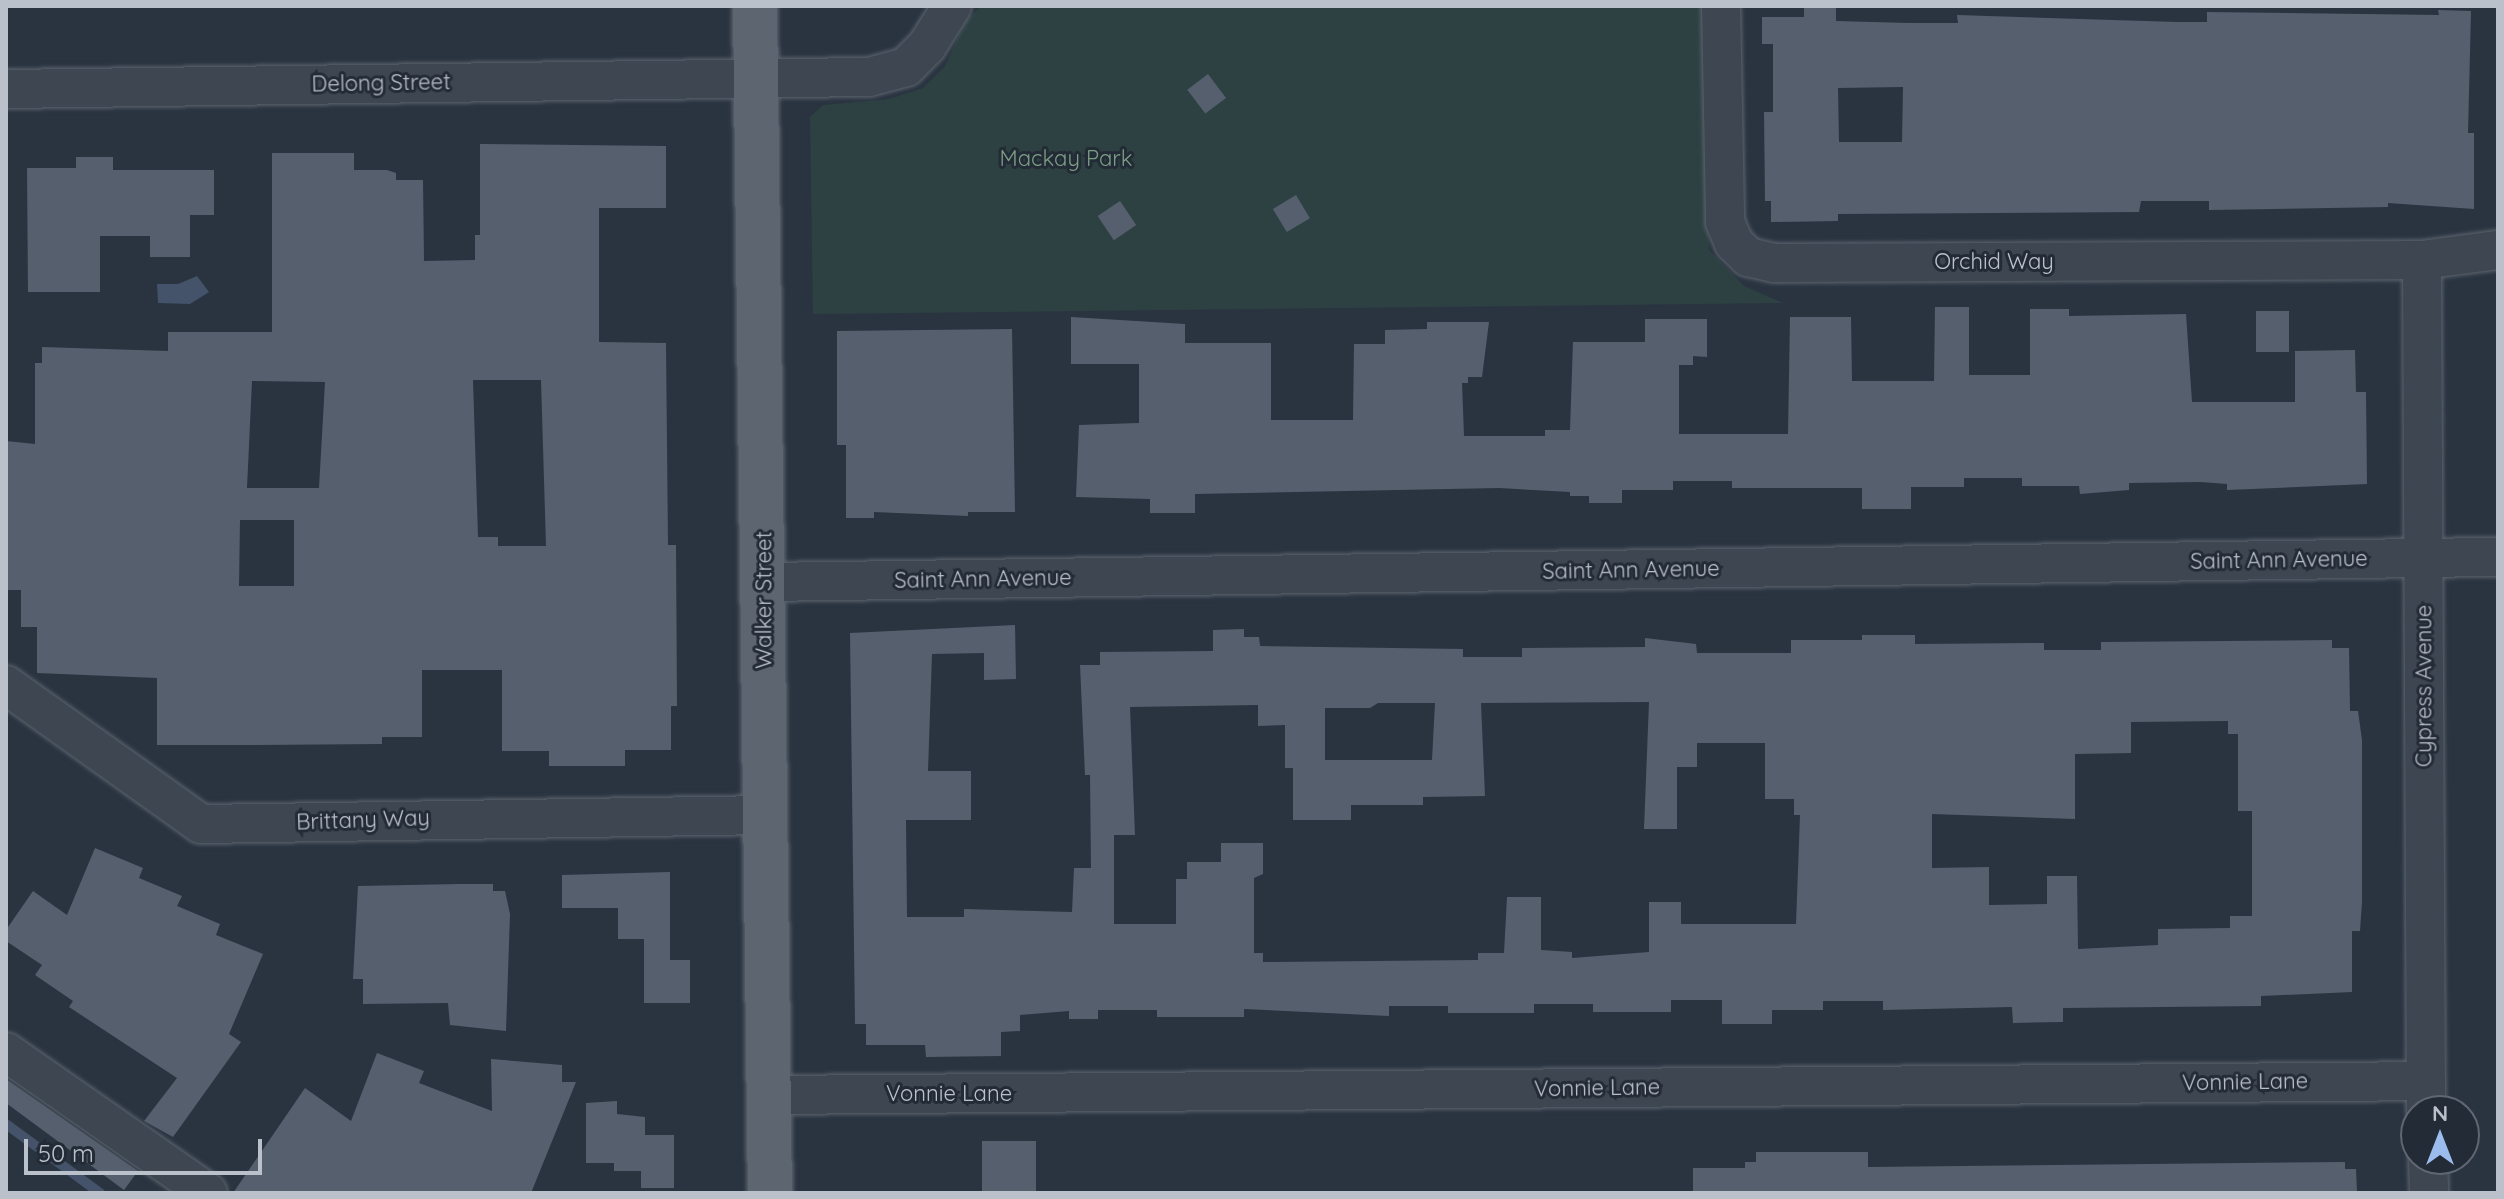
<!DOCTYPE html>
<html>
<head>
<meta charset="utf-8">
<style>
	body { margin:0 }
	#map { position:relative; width:2504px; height:1199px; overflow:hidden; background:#2a3441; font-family:Quicksand,sans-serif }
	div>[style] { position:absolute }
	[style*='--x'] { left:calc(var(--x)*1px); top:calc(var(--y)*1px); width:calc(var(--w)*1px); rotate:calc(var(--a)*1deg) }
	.green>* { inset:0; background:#2d4143 }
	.water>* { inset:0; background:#445369 }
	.stream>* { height:10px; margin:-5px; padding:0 5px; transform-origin:5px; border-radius:5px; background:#445369 }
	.building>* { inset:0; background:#565f6e; transform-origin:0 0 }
	.roads { filter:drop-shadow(0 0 2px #5c646e) drop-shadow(0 0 2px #5c646e) }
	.minor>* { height:38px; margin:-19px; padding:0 19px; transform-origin:19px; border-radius:19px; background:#3e4651 }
	.major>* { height:44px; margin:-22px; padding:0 22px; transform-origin:22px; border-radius:22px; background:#5d6570 }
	span { translate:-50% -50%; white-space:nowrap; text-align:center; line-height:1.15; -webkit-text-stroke:6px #232b36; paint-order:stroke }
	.street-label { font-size:22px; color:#bbc1cb }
	.park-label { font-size:22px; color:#7c9e84 }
	.frame { position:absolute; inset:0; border:8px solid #bbc1cb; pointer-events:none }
	.north { position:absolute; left:2400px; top:1095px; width:80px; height:80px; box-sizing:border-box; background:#232b36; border:2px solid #606772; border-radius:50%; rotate:0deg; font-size:22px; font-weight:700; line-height:32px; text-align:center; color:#bbc1cb }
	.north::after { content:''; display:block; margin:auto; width:28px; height:36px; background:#9dbcee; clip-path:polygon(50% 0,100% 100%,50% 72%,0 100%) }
	.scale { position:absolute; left:24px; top:1139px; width:238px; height:36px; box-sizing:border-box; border:4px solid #bbc1cb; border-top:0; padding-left:10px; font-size:24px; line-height:28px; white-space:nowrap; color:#bbc1cb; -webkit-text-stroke:6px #232b36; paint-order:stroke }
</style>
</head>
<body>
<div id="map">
	<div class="green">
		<i style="clip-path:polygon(981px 6px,1703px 6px,1709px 250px,1744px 286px,1783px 303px,813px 314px,810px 117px,823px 105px,889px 99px,923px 88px,945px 66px,965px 22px)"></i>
	</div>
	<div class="water">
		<i style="clip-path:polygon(197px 276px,209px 292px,190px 304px,158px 303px,157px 284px,178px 284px)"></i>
	</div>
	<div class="stream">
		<i style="--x:6;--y:1124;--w:117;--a:36.3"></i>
	</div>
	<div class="building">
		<i style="clip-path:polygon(evenodd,1804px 8px,1836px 8px,1836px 21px,1908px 23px,1958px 23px,1957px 15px,2177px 22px,2207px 22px,2207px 12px,2439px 15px,2438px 10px,2471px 11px,2468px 133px,2474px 133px,2474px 209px,2388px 203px,2388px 207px,2209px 210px,2209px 201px,2141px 201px,2139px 212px,1838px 214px,1838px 221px,1771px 222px,1771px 201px,1765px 201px,1764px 112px,1773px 112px,1773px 44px,1762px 44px,1762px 17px,1804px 17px,1804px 8px,1903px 87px,1902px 142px,1839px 142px,1838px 88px,1903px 87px)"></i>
		<i style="left:1208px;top:74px;width:30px;height:26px;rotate:53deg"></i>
		<i style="clip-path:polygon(evenodd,480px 144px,666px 146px,666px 208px,599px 208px,599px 342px,666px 343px,668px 545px,676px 545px,677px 706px,671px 706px,671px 750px,625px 750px,625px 766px,549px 766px,549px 751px,502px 751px,502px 670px,422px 670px,422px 737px,382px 737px,382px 744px,252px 745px,157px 745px,157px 678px,37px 673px,37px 627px,21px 627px,21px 590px,6px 590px,6px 441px,35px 444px,35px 363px,42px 363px,42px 347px,168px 351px,168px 332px,272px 332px,272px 153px,354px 153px,354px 170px,387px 170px,396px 173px,396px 180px,423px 180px,424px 261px,475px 260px,475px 235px,480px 235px,480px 144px,473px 380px,541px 380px,546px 546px,498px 546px,498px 537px,478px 537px,473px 380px,480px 144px,252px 381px,325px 382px,319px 488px,247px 488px,252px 381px,480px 144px,240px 520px,294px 520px,294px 586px,239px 586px,240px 520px)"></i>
		<i style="clip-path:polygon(76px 157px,113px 157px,113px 170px,214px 170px,214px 215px,190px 215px,190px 257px,150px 257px,150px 236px,100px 236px,100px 292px,28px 292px,27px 168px,76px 168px)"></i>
		<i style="left:1296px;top:195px;width:27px;height:27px;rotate:59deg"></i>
		<i style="left:1120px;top:201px;width:29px;height:27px;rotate:56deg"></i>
		<i style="clip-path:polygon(1935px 307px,1969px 307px,1969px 375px,2030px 375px,2030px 309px,2069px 309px,2069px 316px,2186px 314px,2192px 402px,2295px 402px,2295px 351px,2355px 350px,2356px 392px,2366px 392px,2367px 484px,2227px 490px,2227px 484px,2201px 482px,2129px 483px,2129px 490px,2080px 494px,2079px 486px,2022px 486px,2022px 478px,1964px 478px,1964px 487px,1911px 487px,1911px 509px,1862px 509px,1862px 488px,1732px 488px,1732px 481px,1673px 481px,1673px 490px,1622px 490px,1622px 503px,1589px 503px,1589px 496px,1570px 496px,1570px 492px,1499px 488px,1195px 494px,1195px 513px,1150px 513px,1150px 499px,1076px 497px,1079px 425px,1139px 423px,1139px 364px,1071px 364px,1071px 317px,1185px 324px,1185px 343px,1271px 343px,1271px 420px,1353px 420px,1354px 344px,1385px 344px,1385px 330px,1427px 329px,1427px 322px,1489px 322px,1482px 377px,1468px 377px,1468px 383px,1462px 383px,1464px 436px,1545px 436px,1545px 430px,1570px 430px,1573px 342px,1645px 342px,1645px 319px,1707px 319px,1707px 357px,1693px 356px,1693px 365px,1679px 365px,1679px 434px,1788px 434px,1790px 317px,1851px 317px,1852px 381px,1934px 381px)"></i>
		<i style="left:2256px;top:311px;width:33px;height:41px"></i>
		<i style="clip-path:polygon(1012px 329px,1015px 512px,968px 512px,968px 516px,874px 512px,874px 518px,846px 518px,846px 445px,837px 445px,837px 331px)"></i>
		<i style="clip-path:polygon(evenodd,1015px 625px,1016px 679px,984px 680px,984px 653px,932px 654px,928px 771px,971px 771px,971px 820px,906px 820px,907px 917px,964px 917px,964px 909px,1072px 912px,1074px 868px,1091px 868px,1090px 775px,1085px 775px,1080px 665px,1100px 665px,1100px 652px,1213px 651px,1213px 630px,1244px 629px,1244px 637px,1259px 637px,1260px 646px,1463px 649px,1463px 657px,1522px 657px,1522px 648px,1645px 647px,1645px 638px,1696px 644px,1697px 653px,1791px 653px,1791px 640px,1862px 640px,1862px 635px,1915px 635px,1915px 644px,2044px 643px,2044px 650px,2101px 650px,2101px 642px,2332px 640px,2332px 648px,2349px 648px,2350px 711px,2358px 711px,2362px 740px,2362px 902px,2360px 931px,2352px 931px,2352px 992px,2261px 996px,2261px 1006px,2063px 1008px,2063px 1022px,2013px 1023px,2012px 1007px,1883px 1010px,1883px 1001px,1823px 1001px,1823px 1010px,1772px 1010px,1772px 1024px,1722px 1024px,1722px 1000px,1671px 1000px,1671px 1012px,1593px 1012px,1593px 1004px,1534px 1004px,1534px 1013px,1448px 1013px,1448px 1006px,1389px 1006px,1389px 1016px,1244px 1009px,1244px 1017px,1157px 1017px,1157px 1010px,1098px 1010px,1098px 1019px,1069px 1019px,1069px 1011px,1020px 1015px,1020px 1031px,1001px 1032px,1001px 1056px,926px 1057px,925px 1045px,866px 1045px,866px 1024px,855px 1024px,850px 633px,1015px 625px,1649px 702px,1644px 829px,1677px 829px,1677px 767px,1697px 767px,1697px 743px,1765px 743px,1765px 799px,1794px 799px,1794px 815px,1800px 815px,1796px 924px,1681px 924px,1681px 902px,1649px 902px,1649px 952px,1572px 958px,1572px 952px,1541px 950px,1541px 897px,1507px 897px,1504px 953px,1478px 953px,1478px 960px,1263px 962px,1263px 953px,1254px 953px,1254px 878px,1263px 874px,1263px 843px,1221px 843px,1221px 862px,1187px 862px,1187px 879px,1176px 879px,1176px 924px,1114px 924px,1114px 835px,1135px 835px,1130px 707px,1258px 705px,1258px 726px,1285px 725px,1285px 768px,1293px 768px,1293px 820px,1351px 820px,1351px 805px,1423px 805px,1423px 797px,1485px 796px,1481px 703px,1649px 702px,1015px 625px,1378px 703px,1435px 703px,1432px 760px,1325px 760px,1325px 708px,1370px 708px,1378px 703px,1015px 625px,2228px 721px,2228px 734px,2238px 734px,2238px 811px,2252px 811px,2252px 916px,2230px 916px,2230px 928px,2158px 929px,2158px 945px,2078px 949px,2077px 876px,2047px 876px,2047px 904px,1989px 905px,1989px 867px,1932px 868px,1932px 814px,2075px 819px,2075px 754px,2131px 753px,2131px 722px,2228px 721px)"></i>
		<i style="clip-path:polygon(95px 848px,143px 868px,139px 878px,182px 896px,177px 906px,220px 924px,216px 935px,263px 954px,229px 1034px,241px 1042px,173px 1137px,144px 1121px,177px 1078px,69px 1007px,73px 1001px,35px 975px,42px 965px,6px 941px,6px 930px,33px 891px,67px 915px)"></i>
		<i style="clip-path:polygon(670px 872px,670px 960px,690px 960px,690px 1003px,644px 1003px,644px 939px,618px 939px,618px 908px,562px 908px,562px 875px)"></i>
		<i style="clip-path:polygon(460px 884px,493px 884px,493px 891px,505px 891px,510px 914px,506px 1031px,450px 1025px,448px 1003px,363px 1004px,363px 979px,353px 979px,358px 886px)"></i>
		<i style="clip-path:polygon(377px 1053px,424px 1071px,419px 1083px,492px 1111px,491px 1059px,562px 1065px,562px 1082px,576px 1082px,531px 1193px,233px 1193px,305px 1088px,351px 1121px)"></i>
		<i style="clip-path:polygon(6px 1079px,138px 1171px,124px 1190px,6px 1103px)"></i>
		<i style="clip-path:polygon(617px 1101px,617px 1114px,645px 1117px,645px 1135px,674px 1135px,674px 1188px,641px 1188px,641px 1171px,614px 1171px,614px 1163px,586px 1163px,586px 1103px)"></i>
		<i style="left:982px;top:1141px;width:54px;height:52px"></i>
		<i style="clip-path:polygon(1756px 1152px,1868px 1152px,1868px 1167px,2345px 1162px,2345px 1169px,2356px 1169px,2357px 1193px,1693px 1193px,1693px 1168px,1745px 1168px,1745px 1162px,1756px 1162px)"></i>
	</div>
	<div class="roads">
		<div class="minor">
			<i style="--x:1721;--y:6;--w:216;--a:88.9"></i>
			<i style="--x:1725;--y:222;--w:23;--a:67"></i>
			<i style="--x:1734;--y:243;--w:20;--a:45"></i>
			<i style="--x:1748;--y:257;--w:27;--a:13"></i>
			<i style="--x:1774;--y:263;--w:648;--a:-0.27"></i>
			<i style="--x:2422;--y:260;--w:77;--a:-7.5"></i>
			<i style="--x:6;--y:89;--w:863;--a:-0.8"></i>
			<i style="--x:869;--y:77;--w:38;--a:-15"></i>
			<i style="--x:906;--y:67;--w:30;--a:-45"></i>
			<i style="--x:927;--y:46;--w:47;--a:-58"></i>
			<i style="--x:2422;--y:260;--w:851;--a:89.73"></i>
			<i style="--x:764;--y:582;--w:1734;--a:-0.83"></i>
			<i style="--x:6;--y:685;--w:239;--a:35.5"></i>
			<i style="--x:201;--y:824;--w:564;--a:-0.91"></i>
			<i style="--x:6;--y:1052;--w:246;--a:34.9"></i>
			<i style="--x:768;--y:1095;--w:1658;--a:-0.48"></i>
			<i style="--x:2428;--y:1159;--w:34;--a:88"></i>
		</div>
		<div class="major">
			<i style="--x:755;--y:6;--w:1187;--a:89.28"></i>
		</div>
	</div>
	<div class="street-label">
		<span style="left:381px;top:83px;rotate:-1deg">Delong Street</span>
		<span style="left:1994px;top:262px">Orchid Way</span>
		<span style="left:2279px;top:560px;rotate:-1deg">Saint Ann Avenue</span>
		<span style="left:1631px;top:570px;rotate:-1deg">Saint Ann Avenue</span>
		<span style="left:983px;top:579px;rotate:-1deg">Saint Ann Avenue</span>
		<span style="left:764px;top:600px;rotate:-90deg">Walker Street</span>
		<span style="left:2424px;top:686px;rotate:-90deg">Cypress Avenue</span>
		<span style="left:363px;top:820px;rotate:-2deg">Brittany Way</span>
		<span style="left:2245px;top:1082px;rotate:-1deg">Vonnie Lane</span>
		<span style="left:1597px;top:1088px;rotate:-1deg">Vonnie Lane</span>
		<span style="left:949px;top:1094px">Vonnie Lane</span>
	</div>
	<div class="park-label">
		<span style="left:1066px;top:159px">Mackay Park</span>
	</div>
	<div class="frame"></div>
	<div class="north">N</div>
	<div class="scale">50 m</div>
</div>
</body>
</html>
